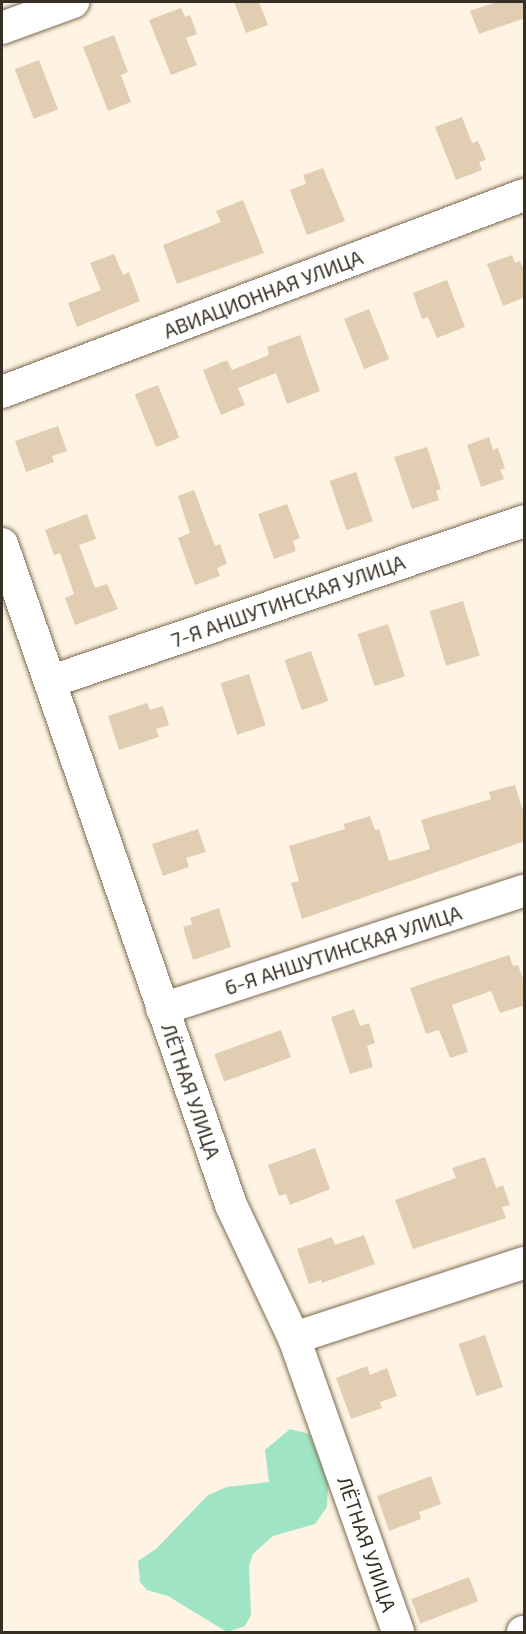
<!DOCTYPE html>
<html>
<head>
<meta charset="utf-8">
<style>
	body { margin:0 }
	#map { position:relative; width:526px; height:1634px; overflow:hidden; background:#fff4e3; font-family:"Exo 2",sans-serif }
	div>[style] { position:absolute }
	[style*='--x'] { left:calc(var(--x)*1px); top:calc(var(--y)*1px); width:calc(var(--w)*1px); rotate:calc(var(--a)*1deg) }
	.green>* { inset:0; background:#9fe4c4 }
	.building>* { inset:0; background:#e0cdb2; transform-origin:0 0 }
	.roads { filter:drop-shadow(0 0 2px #7b6a52) drop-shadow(0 0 2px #7b6a52) }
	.minor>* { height:32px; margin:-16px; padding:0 16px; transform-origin:16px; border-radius:16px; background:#fff }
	span { translate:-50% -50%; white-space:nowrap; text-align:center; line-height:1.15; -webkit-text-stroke:5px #fff; paint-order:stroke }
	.street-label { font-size:20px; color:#362f24 }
	.frame { position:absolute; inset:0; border:3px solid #362f24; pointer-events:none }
</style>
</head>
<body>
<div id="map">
	<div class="green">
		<i style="clip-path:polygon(290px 1429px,309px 1434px,314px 1444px,328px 1484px,327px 1507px,315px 1524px,273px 1536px,253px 1554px,249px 1566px,251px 1615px,245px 1626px,227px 1632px,168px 1596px,147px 1590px,140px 1582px,138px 1561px,156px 1549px,208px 1495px,227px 1487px,269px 1482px,265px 1450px)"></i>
	</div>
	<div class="building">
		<i style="clip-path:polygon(234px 2px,259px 2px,268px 25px,246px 33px)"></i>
		<i style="clip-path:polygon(496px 2px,525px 2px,525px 18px,479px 34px,470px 11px)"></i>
		<i style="clip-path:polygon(181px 8px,185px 17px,190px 15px,197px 34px,186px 38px,197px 65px,171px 75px,149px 20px)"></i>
		<i style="clip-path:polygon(114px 35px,128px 72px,121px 75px,131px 102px,108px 111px,83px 47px)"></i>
		<i style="left:39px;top:60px;width:53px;height:26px;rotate:69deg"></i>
		<i style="clip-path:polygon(462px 117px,472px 143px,478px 141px,486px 160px,479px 162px,482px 170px,456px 180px,435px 127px)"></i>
		<i style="clip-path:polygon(323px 168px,345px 221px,307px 235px,290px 190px,306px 184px,303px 175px)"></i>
		<i style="clip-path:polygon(243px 200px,264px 253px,177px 284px,163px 245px,221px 222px,216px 211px)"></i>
		<i style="clip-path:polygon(114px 254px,123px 275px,129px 272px,140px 301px,77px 327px,68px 303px,101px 290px,90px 263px)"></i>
		<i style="clip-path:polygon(512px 255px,515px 263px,520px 261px,525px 273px,525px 297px,503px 306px,487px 264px)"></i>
		<i style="clip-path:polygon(447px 280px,465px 327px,437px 338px,428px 317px,422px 319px,413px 293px)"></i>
		<i style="left:369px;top:309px;width:54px;height:27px;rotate:68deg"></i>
		<i style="clip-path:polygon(300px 335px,320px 391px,287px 404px,276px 373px,238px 388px,245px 405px,221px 415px,203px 370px,227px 360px,232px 370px,269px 355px,267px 347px)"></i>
		<i style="left:158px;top:385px;width:57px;height:25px;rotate:68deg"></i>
		<i style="clip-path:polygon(58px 426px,67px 451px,52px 456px,54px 462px,26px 472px,15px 441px)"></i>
		<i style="clip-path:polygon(489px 437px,493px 450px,498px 448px,505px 468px,500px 470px,504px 479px,481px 487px,467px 445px)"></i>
		<i style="clip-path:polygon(427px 447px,441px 489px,436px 491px,439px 500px,412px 509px,394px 457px)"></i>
		<i style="left:356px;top:472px;width:52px;height:28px;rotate:71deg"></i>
		<i style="clip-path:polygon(194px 490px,215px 546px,220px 544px,227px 564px,217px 568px,220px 576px,195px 585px,178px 538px,190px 533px,178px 496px)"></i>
		<i style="clip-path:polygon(287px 504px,300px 538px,293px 541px,296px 551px,274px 559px,258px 514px)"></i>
		<i style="clip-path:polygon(87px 514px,96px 539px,79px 545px,95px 588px,107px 584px,118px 609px,75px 625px,65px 598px,74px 594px,60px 553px,54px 555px,45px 530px)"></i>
		<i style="left:463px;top:601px;width:57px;height:35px;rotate:73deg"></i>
		<i style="left:388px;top:624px;width:55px;height:32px;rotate:72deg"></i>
		<i style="left:311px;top:651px;width:53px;height:28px;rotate:71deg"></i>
		<i style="left:249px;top:674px;width:54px;height:30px;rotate:72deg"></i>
		<i style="clip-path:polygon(147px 703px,150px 710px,163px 706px,169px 725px,156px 729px,159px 737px,119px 750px,108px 716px)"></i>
		<i style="clip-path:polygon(515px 785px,525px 817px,525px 841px,302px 919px,291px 883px,299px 881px,289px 846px,345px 829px,344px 824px,370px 816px,375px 830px,379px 829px,389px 861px,430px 849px,421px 820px,491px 799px,489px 792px)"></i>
		<i style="clip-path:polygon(198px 829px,206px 852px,186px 858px,189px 867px,163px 876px,152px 844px)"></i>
		<i style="clip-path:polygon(219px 908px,231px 947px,193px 960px,183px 927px,192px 924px,190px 918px)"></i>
		<i style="clip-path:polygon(509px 955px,513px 966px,518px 965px,525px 984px,525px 1005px,500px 1013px,491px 991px,452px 1005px,468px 1052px,450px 1058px,439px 1030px,426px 1034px,410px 988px)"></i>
		<i style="clip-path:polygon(354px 1009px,360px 1026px,369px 1023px,375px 1043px,367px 1046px,373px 1067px,350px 1074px,331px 1017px)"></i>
		<i style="left:281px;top:1030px;width:29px;height:71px;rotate:70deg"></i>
		<i style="clip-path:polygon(315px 1148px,330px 1189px,290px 1205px,286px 1194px,279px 1196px,268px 1165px)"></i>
		<i style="clip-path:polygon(485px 1157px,496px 1188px,503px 1185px,510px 1205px,502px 1207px,506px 1218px,413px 1249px,395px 1200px,456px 1178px,452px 1168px)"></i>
		<i style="clip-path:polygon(364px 1235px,375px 1264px,322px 1283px,321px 1280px,309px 1284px,297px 1249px,332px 1237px,335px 1245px)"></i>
		<i style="left:485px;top:1335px;width:55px;height:28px;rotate:71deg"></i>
		<i style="clip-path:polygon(367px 1366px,370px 1375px,387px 1368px,397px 1396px,380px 1402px,382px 1408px,351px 1419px,336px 1378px)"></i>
		<i style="clip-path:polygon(431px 1476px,441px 1504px,419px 1512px,421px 1519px,389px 1531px,377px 1496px)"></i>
		<i style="left:469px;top:1577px;width:26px;height:62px;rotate:69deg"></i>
	</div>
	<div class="roads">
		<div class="minor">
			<i style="--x:2;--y:28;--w:76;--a:-20.1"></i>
			<i style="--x:2;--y:392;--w:558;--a:-20.68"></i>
			<i style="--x:2;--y:544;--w:700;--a:70.89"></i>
			<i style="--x:231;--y:1205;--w:147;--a:64.7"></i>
			<i style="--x:294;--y:1338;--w:312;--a:70.5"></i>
			<i style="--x:52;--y:681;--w:498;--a:-18.7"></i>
			<i style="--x:162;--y:1009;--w:381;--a:-18.1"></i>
			<i style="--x:294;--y:1338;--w:242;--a:-18.1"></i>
			<i style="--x:523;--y:1632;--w:1;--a:0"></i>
		</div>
	</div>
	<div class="street-label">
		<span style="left:263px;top:294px;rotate:-21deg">АВИАЦИОННАЯ УЛИЦА</span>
		<span style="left:288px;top:601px;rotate:-19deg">7-Я АНШУТИНСКАЯ УЛИЦА</span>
		<span style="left:343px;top:950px;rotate:-18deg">6-Я АНШУТИНСКАЯ УЛИЦА</span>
		<span style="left:191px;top:1091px;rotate:71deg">ЛЁТНАЯ УЛИЦА</span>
		<span style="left:367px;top:1544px;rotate:71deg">ЛЁТНАЯ УЛИЦА</span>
	</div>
	<div class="frame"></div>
</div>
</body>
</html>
